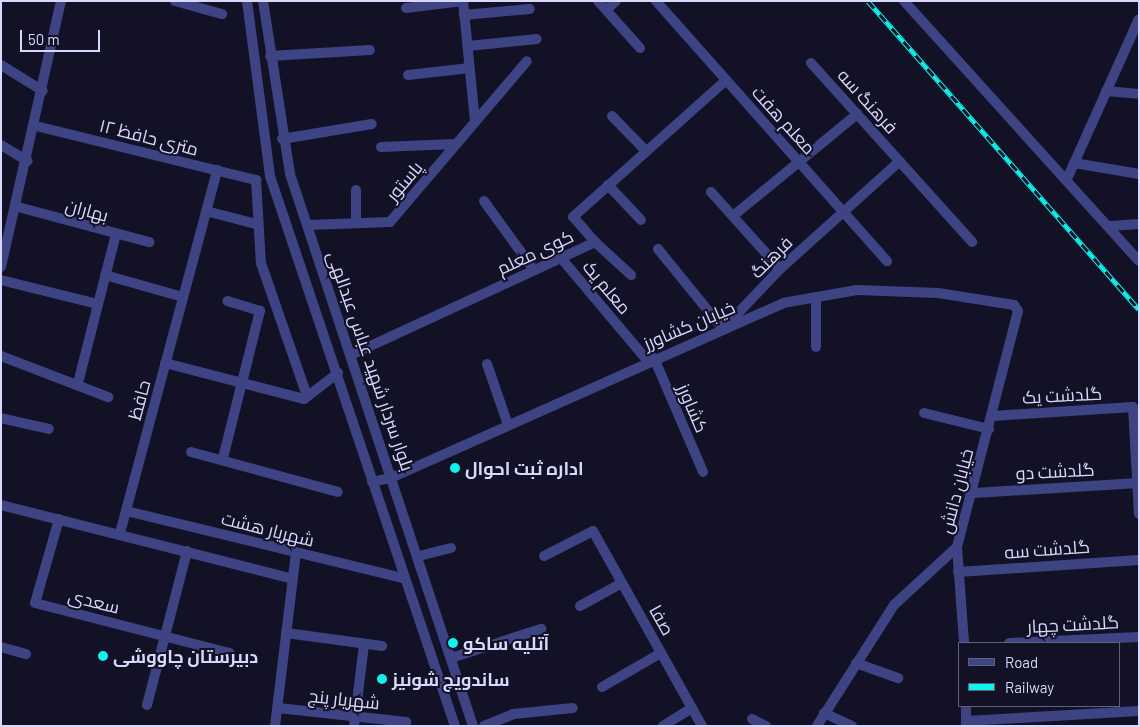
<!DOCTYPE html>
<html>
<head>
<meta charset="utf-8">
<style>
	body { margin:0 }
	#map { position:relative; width:1140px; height:727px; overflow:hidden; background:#121126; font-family:Barlow,Cairo,sans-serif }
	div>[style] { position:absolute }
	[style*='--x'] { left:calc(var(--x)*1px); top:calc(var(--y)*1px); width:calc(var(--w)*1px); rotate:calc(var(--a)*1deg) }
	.minor>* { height:10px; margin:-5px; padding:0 5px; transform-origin:5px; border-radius:5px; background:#3e4483 }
	.tertiary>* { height:10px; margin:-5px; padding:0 5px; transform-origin:5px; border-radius:5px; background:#3e4483 }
	.rail>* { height:5px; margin-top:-2.5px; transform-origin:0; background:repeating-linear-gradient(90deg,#121126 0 9px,#0ef3ed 0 18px); box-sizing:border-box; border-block:1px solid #0ef3ed }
	.dots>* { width:14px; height:14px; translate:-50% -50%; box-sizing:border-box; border:2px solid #121126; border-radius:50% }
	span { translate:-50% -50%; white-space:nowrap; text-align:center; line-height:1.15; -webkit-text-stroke:4px #121126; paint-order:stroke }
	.street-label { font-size:18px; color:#d8d8fd }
	.poi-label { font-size:18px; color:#d8d8fd; font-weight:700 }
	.left { translate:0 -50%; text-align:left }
	.frame { position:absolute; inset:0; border:2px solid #d8d8fd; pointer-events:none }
	.legend { position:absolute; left:958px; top:642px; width:162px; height:65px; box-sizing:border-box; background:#121126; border:1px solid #61617c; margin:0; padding:6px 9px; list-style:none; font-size:15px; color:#d8d8fd }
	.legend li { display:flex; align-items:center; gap:10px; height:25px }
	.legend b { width:25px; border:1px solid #61617c }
	.scale { position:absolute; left:20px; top:30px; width:80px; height:22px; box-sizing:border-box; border:2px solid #d8d8fd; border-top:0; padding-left:6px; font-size:15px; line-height:18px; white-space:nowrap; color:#d8d8fd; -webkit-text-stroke:4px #121126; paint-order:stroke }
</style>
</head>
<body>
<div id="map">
	<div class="minor">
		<i style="--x:175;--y:1;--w:49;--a:15.5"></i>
		<i style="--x:463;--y:1;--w:121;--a:84.3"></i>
		<i style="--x:598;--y:1;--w:63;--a:48.2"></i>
		<i style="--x:656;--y:1;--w:348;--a:48.4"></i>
		<i style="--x:904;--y:1;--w:350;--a:47.9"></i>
		<i style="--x:406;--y:8;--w:57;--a:-7"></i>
		<i style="--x:606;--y:10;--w:13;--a:-42"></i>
		<i style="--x:464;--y:15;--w:66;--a:-5.2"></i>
		<i style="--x:468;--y:46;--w:69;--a:-5.8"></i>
		<i style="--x:270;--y:56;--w:100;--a:-3.4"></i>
		<i style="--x:811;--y:63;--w:241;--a:48"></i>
		<i style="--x:1;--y:65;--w:49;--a:31.8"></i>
		<i style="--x:408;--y:75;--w:62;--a:-6.4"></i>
		<i style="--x:1106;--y:91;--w:33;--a:5"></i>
		<i style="--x:612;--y:116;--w:47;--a:45.9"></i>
		<i style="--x:36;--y:126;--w:227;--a:13.8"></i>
		<i style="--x:256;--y:180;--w:83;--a:86.6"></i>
		<i style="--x:261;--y:263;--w:141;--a:70.9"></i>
		<i style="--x:282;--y:139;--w:91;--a:-9.5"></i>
		<i style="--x:1;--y:145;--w:31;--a:31"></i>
		<i style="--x:381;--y:147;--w:75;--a:-2.3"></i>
		<i style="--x:1074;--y:163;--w:66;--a:9.6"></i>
		<i style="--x:1067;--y:179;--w:175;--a:-65.8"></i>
		<i style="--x:608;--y:185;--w:48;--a:46.7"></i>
		<i style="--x:356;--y:190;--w:33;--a:90"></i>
		<i style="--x:711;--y:192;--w:103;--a:48.1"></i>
		<i style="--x:484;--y:201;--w:85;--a:54.1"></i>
		<i style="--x:18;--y:207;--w:136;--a:15"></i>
		<i style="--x:206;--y:211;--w:52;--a:14.6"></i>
		<i style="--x:733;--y:216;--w:161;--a:-39.4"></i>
		<i style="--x:308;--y:225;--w:82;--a:-2.1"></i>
		<i style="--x:390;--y:222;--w:211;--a:-49.6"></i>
		<i style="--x:1110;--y:226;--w:29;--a:-4"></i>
		<i style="--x:595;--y:242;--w:49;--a:42.5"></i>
		<i style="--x:658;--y:249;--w:103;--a:50.9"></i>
		<i style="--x:723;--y:329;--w:83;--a:-46.5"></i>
		<i style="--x:780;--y:269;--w:161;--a:-42"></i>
		<i style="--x:561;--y:258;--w:133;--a:49.9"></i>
		<i style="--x:105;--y:275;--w:81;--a:15.8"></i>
		<i style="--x:1;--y:280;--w:99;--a:14"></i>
		<i style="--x:816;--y:297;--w:50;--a:90"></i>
		<i style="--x:353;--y:354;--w:267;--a:-24.8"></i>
		<i style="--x:595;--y:242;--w:33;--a:-131"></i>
		<i style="--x:573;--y:217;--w:205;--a:-41.8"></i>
		<i style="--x:1;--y:356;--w:115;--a:21"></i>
		<i style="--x:654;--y:358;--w:124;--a:66.7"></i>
		<i style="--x:165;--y:363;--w:144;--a:14.5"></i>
		<i style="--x:304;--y:399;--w:43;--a:-37.4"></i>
		<i style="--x:487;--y:364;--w:65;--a:71"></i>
		<i style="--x:78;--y:383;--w:154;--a:-75.7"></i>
		<i style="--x:924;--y:413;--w:67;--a:13.8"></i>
		<i style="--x:992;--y:416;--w:141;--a:-3.7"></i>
		<i style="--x:1133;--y:407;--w:107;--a:86.8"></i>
		<i style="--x:1;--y:418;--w:49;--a:12.9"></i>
		<i style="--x:191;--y:452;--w:152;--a:15.2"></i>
		<i style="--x:223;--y:458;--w:152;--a:-75.9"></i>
		<i style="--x:260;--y:311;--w:34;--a:-163"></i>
		<i style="--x:393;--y:477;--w:427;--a:-24"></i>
		<i style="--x:783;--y:303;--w:75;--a:-10"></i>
		<i style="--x:857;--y:290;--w:81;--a:2.1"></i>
		<i style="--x:938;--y:293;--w:77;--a:9"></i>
		<i style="--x:1014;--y:305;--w:7;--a:56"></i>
		<i style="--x:1018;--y:311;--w:244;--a:104.5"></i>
		<i style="--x:957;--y:547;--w:86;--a:137.4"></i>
		<i style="--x:894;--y:605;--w:143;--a:122.5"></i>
		<i style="--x:974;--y:493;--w:165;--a:-3.5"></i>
		<i style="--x:1;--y:505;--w:301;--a:14.2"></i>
		<i style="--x:126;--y:511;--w:284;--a:13.6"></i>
		<i style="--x:59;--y:519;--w:87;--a:105.9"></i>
		<i style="--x:35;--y:603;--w:201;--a:14.4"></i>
		<i style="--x:120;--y:533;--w:376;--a:-75"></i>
		<i style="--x:957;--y:547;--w:96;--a:85.8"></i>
		<i style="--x:419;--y:556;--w:33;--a:-14"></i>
		<i style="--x:544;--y:556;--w:55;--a:-27"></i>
		<i style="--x:593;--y:531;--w:223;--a:60.8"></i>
		<i style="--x:958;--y:572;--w:181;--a:-3.8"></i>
		<i style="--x:580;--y:606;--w:48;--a:-28.7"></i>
		<i style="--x:286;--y:633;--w:97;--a:7.7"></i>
		<i style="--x:1009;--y:643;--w:130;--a:-2.6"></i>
		<i style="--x:1;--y:647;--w:26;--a:16"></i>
		<i style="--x:451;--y:658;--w:95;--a:-17.9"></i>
		<i style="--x:856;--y:663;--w:45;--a:19.7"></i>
		<i style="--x:602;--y:687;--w:68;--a:-30"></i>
		<i style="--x:147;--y:705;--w:159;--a:-75.4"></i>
		<i style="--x:966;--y:706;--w:20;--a:90"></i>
		<i style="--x:278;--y:708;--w:129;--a:6.2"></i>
		<i style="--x:824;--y:713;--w:31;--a:25"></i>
		<i style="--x:752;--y:719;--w:16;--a:27"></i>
		<i style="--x:966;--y:721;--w:173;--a:-3.3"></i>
		<i style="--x:275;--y:726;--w:174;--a:-83.1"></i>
		<i style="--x:354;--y:726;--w:82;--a:-83"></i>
		<i style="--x:484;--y:726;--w:31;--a:-22"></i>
		<i style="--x:513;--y:714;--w:60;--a:-5.7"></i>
		<i style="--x:663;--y:726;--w:34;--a:-32"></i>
	</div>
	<div class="tertiary">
		<i style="--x:247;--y:1;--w:177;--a:82.5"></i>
		<i style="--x:270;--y:176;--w:580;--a:71.41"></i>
		<i style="--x:263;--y:1;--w:175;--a:81.1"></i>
		<i style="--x:290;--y:174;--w:582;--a:71.66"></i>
		<i style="--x:1;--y:267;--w:273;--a:-77.3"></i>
		<i style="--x:372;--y:482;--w:22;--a:-13"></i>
	</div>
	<div class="rail">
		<i style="--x:868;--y:1;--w:410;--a:48.7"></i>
	</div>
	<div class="dots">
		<i style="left:455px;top:468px;background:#0ef3ed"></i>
		<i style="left:453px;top:643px;background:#0ef3ed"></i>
		<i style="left:103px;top:656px;background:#0ef3ed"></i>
		<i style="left:382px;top:679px;background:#0ef3ed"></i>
	</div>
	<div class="street-label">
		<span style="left:868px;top:101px;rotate:48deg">فرهنگ سه</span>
		<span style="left:784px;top:120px;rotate:48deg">معلم هفت</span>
		<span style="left:149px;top:137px;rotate:14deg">۱۲ متری حافظ</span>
		<span style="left:404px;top:181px;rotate:-50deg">پاستور</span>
		<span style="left:87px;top:210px;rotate:15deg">بهاران</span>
		<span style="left:535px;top:252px;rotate:-25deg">کوی معلم</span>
		<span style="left:771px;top:257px;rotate:-45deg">فرهنگ</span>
		<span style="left:607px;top:287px;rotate:50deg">معلم یک</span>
		<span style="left:689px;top:325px;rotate:-23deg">خیابان کشاورز</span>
		<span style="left:371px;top:361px;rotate:71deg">بلوار سردار شهید عباس عبدالهی</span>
		<span style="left:1062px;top:395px;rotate:-3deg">گلدشت یک</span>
		<span style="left:139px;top:400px;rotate:-75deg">حافظ</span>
		<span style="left:693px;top:408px;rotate:67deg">کشاورز</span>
		<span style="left:1055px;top:471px;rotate:-3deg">گلدشت دو</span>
		<span style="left:956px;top:491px;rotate:-75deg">خیابان دانش</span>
		<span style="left:268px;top:529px;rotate:14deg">شهریار هشت</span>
		<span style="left:1047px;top:549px;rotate:-4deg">گلدشت سه</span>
		<span style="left:94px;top:601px;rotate:14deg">سعدی</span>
		<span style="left:662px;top:620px;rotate:61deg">صفا</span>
		<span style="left:1073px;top:624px;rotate:-3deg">گلدشت چهار</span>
		<span style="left:344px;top:699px;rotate:6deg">شهریار پنج</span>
	</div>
	<div class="poi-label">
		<span class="left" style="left:465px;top:468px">اداره ثبت احوال</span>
		<span class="left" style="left:463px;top:643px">آتلیه ساکو</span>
		<span class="left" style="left:113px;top:656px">دبیرستان چاووشی</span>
		<span class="left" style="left:392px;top:679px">ساندویچ شونیز</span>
	</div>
	<div class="frame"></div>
	<ul class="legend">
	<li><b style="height:6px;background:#3e4483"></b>Road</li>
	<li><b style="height:6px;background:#0ef3ed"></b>Railway</li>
	</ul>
	<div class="scale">50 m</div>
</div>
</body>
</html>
